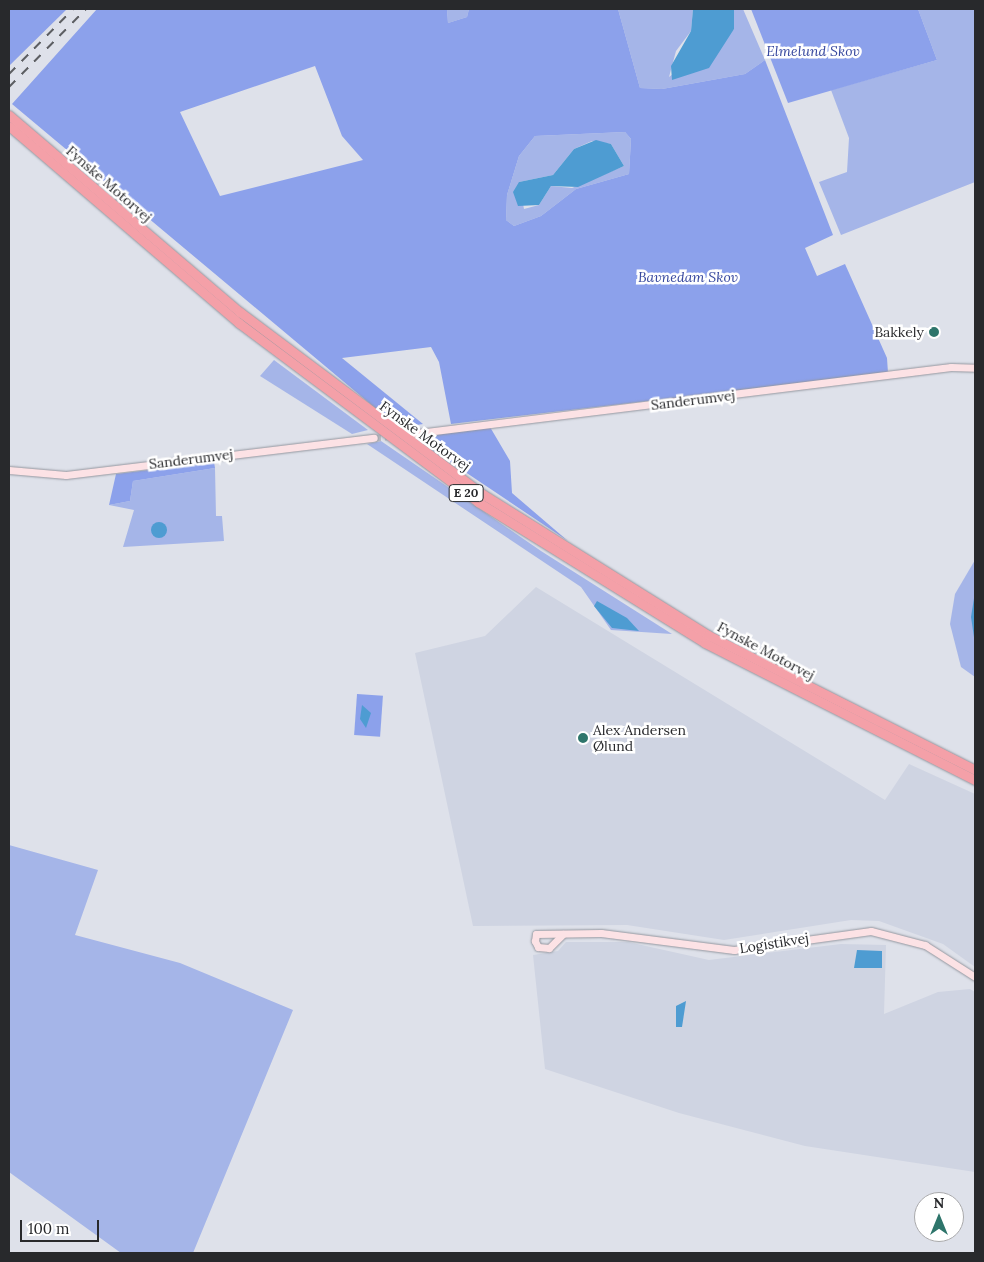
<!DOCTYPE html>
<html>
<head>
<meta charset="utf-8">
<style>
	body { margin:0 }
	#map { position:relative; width:984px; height:1262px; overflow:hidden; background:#dee1ea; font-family:Lora,serif }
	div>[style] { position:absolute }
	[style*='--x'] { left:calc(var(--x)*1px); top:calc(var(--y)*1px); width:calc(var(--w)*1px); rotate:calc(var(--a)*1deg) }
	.built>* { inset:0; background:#cfd4e2 }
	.green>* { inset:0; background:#a5b5e8 }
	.forest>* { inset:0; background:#8ca1eb; transform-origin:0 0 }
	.water>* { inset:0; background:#4e9cd2 }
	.round { border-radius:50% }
	.secondary-tunnel>* { height:7px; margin-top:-3.5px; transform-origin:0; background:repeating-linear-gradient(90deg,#babcc4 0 7px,transparent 0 10.5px) }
	.roads { filter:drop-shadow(0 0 1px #94979f) drop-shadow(0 0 1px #94979f) }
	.secondary>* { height:7px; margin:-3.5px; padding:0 3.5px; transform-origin:3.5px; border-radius:3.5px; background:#fce2e5 }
	.highway>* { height:9px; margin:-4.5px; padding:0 4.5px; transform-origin:4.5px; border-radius:4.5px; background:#f4a0a8 }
	.rail>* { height:2px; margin-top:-1px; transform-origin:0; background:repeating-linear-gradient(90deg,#5c5e62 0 9px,transparent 0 18px) }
	.dots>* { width:14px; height:14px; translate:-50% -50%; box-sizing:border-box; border:2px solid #fff; border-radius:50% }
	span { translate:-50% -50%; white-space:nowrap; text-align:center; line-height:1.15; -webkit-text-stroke:5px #fff; paint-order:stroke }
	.shield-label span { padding:1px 4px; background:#fff; border:1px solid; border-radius:4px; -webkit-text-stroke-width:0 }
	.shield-label { font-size:12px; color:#28292c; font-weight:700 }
	.park-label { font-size:14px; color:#38499f; font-style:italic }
	.street-label { font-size:14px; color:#28292c }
	.poi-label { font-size:14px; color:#28292c }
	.right { translate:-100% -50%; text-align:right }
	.left { translate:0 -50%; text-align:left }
	.frame { position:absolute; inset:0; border:10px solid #28292c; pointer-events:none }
	.north { position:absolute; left:914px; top:1192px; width:50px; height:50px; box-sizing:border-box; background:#fff; border:1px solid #a9a9ab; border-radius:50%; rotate:0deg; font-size:14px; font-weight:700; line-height:20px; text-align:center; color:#28292c }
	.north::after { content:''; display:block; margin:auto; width:18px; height:22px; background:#2e756b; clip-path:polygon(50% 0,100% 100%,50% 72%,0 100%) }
	.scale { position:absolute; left:20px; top:1220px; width:79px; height:22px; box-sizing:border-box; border:2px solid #28292c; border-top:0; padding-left:6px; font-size:15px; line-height:18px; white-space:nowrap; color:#28292c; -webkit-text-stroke:4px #fff; paint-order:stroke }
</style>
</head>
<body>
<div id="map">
	<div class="built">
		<i style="clip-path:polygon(536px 587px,885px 800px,909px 764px,975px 794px,975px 967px,943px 944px,879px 921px,851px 920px,724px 940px,627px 925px,473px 926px,415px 653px,485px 636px)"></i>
		<i style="clip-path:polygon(566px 942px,628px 942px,709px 960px,841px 944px,886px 945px,884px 1014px,938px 992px,970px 989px,975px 992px,975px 1172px,805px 1146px,679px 1113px,545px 1069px,533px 955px,558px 951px)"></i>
	</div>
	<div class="green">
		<i style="clip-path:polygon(447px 9px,469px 9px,467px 17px,448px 23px)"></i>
		<i style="clip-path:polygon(618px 9px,693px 9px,691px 31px,676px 51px,669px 77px,734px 29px,734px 9px,743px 9px,765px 60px,745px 74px,662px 89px,640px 88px)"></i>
		<i style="clip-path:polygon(918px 9px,975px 9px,975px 182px,841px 235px,819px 182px,847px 172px,849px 138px,831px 90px,937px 60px)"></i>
		<i style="clip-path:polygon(evenodd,625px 132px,631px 139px,629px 174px,576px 189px,541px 216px,514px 226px,506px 220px,507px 195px,519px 156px,535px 136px,625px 132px,592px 141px,611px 144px,624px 166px,572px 188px,551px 186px,539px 205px,524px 209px,519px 182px,553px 175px,574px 149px,592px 141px)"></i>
		<i style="clip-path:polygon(274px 360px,368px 430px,352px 434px,260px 376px)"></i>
		<i style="clip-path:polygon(381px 441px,541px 551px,672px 634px,611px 630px,581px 587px,367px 444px)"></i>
		<i style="clip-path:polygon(215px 468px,216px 516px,222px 516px,224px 541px,123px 547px,134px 510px,109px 505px,130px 501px,133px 481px)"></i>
		<i style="clip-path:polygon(975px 560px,975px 677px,961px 667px,950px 624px,955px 594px)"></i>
		<i style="clip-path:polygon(9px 845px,98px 870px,75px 935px,180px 963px,293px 1010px,193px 1253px,121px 1253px,9px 1172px)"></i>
	</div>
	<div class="forest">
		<i style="clip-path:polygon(9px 9px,67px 9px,9px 66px)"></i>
		<i style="clip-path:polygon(evenodd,97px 9px,447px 9px,448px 23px,467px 17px,469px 9px,618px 9px,640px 88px,662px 89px,745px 74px,765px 60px,833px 235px,805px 248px,817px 276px,845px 264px,887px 358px,888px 373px,451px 424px,439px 362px,431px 347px,342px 358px,423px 424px,399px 428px,12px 104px,97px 9px,315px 66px,342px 136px,363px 160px,220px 196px,180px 112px,315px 66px,97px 9px,625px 132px,631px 139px,629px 174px,576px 189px,541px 216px,514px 226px,506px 220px,507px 195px,519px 156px,535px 136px,625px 132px)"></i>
		<i style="clip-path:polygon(751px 9px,918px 9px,937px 60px,788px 103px)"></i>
		<i style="clip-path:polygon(490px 427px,510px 461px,512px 493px,568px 541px,413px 437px)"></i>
		<i style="clip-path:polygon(214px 462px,215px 468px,133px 481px,130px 501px,109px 505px,116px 474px)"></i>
		<i style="left:357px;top:694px;width:26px;height:41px;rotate:4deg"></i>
	</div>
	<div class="water">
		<i style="clip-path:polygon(693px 9px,734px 9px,734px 29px,709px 68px,672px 80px,671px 66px,691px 31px)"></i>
		<i style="clip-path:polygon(596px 140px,611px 144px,624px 166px,578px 187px,551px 186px,539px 205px,518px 206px,513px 192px,519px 182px,553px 175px,574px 149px)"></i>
		<i class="round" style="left:151px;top:522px;width:16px;height:16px"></i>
		<i style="clip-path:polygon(975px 592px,975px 644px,971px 617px)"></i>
		<i style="clip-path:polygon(597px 601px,627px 618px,639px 631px,612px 628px,594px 606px)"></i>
		<i style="clip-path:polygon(362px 705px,371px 713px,366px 728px,360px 719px)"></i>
		<i style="clip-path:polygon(857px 950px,882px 951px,882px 968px,854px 968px)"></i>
		<i style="clip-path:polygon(686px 1001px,682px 1027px,676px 1027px,676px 1006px)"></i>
	</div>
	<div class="secondary-tunnel">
		<i style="--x:374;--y:438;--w:32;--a:-7"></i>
	</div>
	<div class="roads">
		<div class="secondary">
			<i style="--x:410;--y:434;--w:545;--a:-7.06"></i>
			<i style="--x:951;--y:367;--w:24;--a:2"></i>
			<i style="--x:9;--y:470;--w:57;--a:5"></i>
			<i style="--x:66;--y:475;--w:310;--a:-6.9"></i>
			<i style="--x:563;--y:934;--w:20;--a:135"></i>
			<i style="--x:549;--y:948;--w:11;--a:-175"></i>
			<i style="--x:538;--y:947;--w:7;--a:-117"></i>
			<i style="--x:535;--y:941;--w:7;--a:-82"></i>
			<i style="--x:536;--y:934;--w:65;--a:-0.9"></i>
			<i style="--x:601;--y:933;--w:134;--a:7.3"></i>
			<i style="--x:734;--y:950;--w:138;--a:-7.9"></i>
			<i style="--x:871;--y:931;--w:56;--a:14.5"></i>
			<i style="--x:925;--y:945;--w:59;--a:32.6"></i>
		</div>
		<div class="highway">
			<i style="--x:9;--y:115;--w:304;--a:40.5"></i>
			<i style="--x:240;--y:312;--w:305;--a:36.9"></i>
			<i style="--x:484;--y:495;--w:264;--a:32"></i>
			<i style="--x:708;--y:635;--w:299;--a:26.8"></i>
			<i style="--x:9;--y:126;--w:303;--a:40.6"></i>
			<i style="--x:239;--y:323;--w:299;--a:36.8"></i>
			<i style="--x:478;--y:502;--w:267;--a:31.8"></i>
			<i style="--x:705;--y:643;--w:303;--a:26.9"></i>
		</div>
	</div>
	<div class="rail">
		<i style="--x:9;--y:74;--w:91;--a:-45.4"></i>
		<i style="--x:9;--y:87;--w:110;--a:-45.4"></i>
	</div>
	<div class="dots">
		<i style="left:934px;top:332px;background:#2e756b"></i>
		<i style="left:583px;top:738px;background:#2e756b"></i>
	</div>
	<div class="shield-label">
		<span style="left:466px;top:493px">E 20</span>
	</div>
	<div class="park-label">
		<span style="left:813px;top:51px">Elmelund Skov</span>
		<span style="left:688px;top:277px">Bavnedam Skov</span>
	</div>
	<div class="street-label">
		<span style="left:109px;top:184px;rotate:41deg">Fynske Motorvej</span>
		<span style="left:693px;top:400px;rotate:-7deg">Sanderumvej</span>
		<span style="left:425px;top:436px;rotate:36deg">Fynske Motorvej</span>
		<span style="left:191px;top:459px;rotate:-7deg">Sanderumvej</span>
		<span style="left:766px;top:651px;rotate:28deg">Fynske Motorvej</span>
		<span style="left:774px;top:943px;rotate:-9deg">Logistikvej</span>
	</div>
	<div class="poi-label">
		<span class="right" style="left:924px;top:332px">Bakkely</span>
		<span class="left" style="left:593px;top:738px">Alex Andersen<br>Ølund</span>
	</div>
	<div class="frame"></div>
	<div class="north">N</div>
	<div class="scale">100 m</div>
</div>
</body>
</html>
